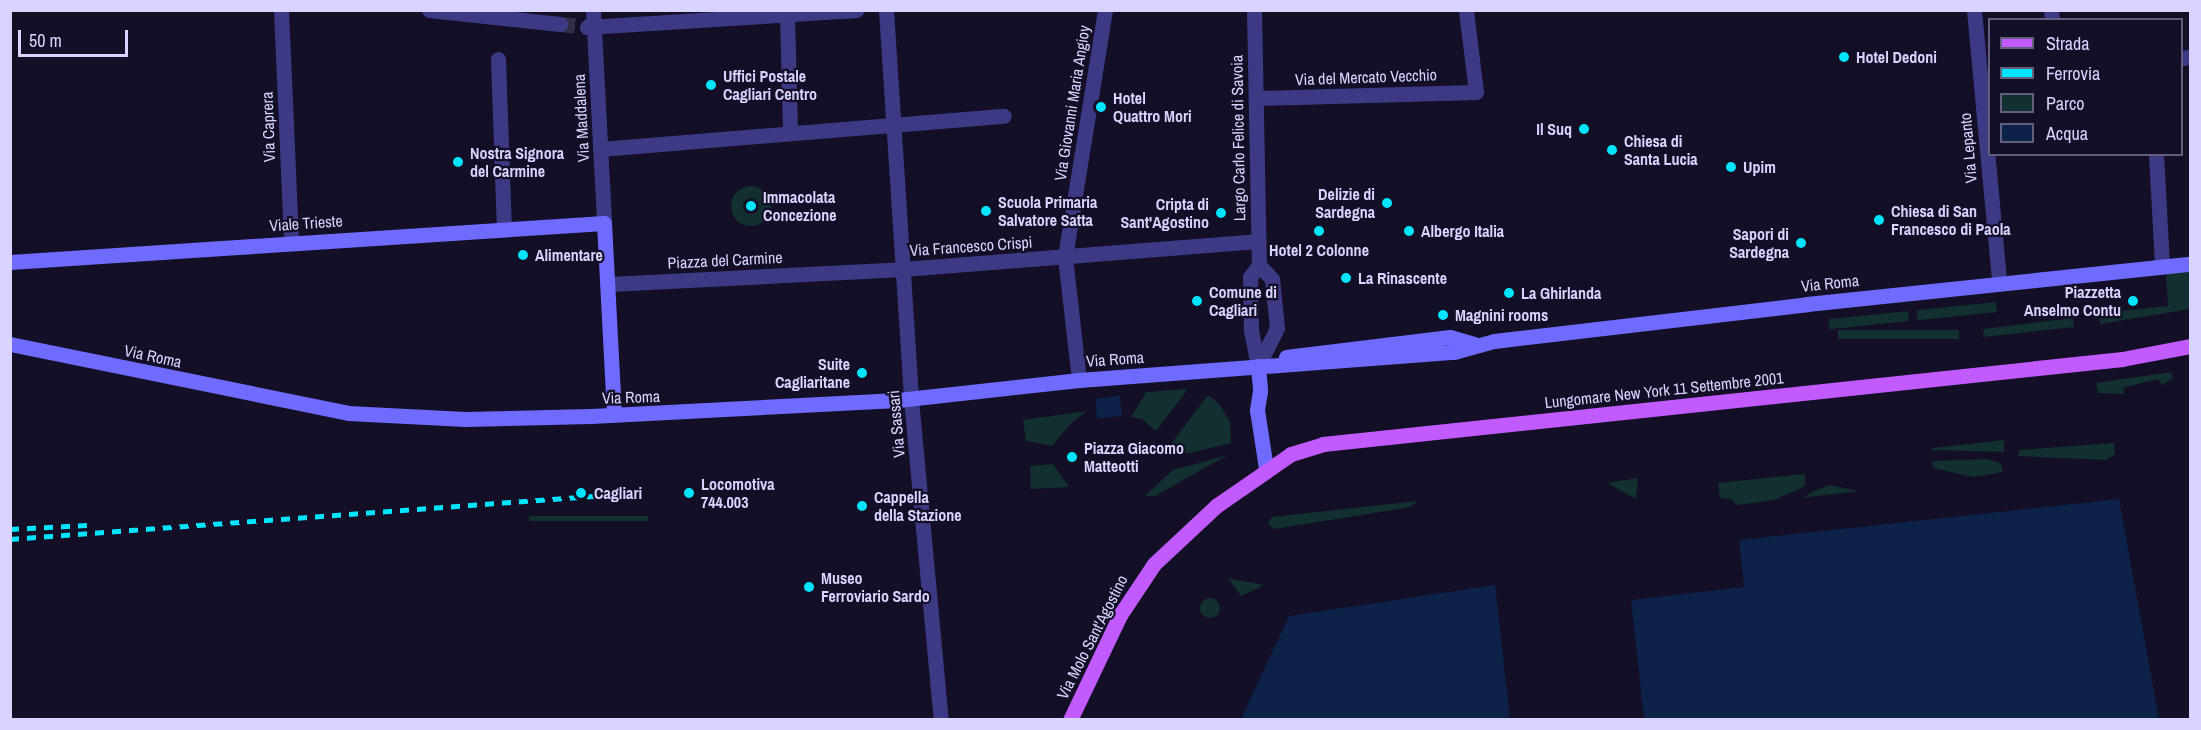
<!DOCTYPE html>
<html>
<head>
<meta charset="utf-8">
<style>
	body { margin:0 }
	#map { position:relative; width:2201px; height:730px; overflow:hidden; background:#130f26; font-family:"Archivo Narrow",sans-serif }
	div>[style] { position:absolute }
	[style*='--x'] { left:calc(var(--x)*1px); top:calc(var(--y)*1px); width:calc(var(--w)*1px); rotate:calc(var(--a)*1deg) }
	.green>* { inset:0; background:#12302f; transform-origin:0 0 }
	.round { border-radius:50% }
	.water>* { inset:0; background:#0c2248; transform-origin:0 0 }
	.minor-tunnel>* { height:15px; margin-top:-7.5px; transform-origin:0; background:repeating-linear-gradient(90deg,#312d47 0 15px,transparent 0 23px) }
	.minor>* { height:15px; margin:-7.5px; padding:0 7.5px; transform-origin:7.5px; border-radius:7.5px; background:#3d3a85 }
	.tertiary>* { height:15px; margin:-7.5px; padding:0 7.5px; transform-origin:7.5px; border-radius:7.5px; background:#3d3a85 }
	.secondary>* { height:15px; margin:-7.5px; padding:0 7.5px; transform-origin:7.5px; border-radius:7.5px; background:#6f6bff }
	.primary>* { height:15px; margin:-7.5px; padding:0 7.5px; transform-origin:7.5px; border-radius:7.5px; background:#c25bff }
	.rail>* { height:4.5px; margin-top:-2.25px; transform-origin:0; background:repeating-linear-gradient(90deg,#00e5ff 0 9px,transparent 0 17px) }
	.dots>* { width:16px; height:16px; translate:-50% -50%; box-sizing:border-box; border:3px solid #130f26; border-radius:50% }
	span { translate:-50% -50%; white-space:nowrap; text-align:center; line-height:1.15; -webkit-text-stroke:4.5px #130f26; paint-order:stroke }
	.poi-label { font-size:16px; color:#d9d4ff; font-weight:700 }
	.left { translate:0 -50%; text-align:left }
	.right { translate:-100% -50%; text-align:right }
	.street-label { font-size:16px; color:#d9d4ff }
	.frame { position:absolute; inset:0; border:12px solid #d9d4ff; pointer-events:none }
	.legend { position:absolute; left:1988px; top:18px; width:195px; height:138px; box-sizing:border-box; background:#130f26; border:2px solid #625e7d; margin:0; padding:8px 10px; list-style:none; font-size:18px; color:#d9d4ff }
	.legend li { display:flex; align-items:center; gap:12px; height:30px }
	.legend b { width:30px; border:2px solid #625e7d }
	.scale { position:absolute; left:18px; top:30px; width:110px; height:27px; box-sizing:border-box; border:3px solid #d9d4ff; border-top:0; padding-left:8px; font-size:18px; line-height:21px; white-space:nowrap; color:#d9d4ff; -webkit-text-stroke:4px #130f26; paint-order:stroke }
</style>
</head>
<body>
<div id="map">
	<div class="green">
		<i class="round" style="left:731px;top:186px;width:40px;height:40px"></i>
		<i style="clip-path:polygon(2190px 268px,2190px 309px,2100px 324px,2099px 313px,2168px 306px,2166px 271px)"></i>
		<i style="left:1996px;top:302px;width:10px;height:80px;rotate:84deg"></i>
		<i style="left:1908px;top:311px;width:10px;height:80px;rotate:84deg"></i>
		<i style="clip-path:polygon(2073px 318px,2074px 327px,1983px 337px,1984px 329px)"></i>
		<i style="left:1959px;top:330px;width:9px;height:121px;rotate:90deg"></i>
		<i style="clip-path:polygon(2171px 372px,2173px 378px,2162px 385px,2158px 379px,2123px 388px,2124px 394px,2098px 393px,2096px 383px)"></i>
		<i style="clip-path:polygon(1188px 389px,1156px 431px,1142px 419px,1131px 417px,1146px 392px)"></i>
		<i style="clip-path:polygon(1208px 395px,1220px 405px,1230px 422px,1231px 443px,1190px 453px,1179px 454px,1168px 448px)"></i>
		<i style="clip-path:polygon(1087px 411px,1071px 423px,1052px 446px,1026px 441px,1023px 420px)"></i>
		<i style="clip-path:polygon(2004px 440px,2004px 452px,1932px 450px,1932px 448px)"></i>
		<i style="clip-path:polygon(2114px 443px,2115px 454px,2106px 460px,2018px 456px,2019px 450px)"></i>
		<i style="clip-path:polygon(1228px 455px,1155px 496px,1145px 496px,1173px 470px)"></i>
		<i style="clip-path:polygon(1988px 459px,2001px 464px,2003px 472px,1973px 477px,1933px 468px,1932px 461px)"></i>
		<i style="clip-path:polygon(1053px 464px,1069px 487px,1031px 489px,1030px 466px)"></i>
		<i style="clip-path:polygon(1805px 474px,1805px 486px,1775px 500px,1737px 505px,1731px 499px,1720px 498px,1718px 483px)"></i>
		<i style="clip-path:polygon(1638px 478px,1636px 499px,1607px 483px)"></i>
		<i style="clip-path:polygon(1830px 485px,1858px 491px,1802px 498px,1812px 492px)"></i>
		<i style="clip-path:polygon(1417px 501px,1411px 507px,1274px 529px,1268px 523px,1272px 517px)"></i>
		<i style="left:648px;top:516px;width:5px;height:119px;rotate:90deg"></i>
		<i style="clip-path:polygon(1228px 578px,1264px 585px,1241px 596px)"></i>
		<i class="round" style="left:1200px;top:598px;width:20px;height:20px"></i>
	</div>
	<div class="water">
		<i style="left:1120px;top:396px;width:20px;height:25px;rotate:84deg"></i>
		<i style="clip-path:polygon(2119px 499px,2159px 719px,1644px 719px,1631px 600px,1744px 587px,1739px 540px)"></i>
		<i style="clip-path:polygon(1495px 585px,1510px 719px,1241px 719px,1289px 616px)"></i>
	</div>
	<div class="minor-tunnel">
		<i style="--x:560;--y:24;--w:27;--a:6"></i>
	</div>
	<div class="minor">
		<i style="--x:281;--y:10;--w:231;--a:87.5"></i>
		<i style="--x:429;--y:10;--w:132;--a:6.1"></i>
		<i style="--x:593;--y:10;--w:213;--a:87"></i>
		<i style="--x:886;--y:10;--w:390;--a:86.3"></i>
		<i style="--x:1974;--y:10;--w:273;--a:84.7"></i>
		<i style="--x:2051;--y:10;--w:10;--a:84"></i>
		<i style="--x:787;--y:15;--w:118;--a:88.5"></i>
		<i style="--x:587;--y:27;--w:270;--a:-3.6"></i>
		<i style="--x:2182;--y:58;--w:8;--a:-7"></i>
		<i style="--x:498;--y:59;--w:170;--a:88"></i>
		<i style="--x:1257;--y:98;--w:219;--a:-1.6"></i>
		<i style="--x:1476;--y:92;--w:83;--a:-97"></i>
		<i style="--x:600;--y:149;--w:405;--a:-4.7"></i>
		<i style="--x:2156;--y:154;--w:112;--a:86.9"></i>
		<i style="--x:609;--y:284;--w:294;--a:-2.9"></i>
		<i style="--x:903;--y:269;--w:355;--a:-4.5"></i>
		<i style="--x:1079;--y:380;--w:124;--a:-96.5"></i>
		<i style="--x:1065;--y:257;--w:250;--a:-80.8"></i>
	</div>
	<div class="tertiary">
		<i style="--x:1254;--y:10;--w:255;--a:88.9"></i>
		<i style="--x:1259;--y:265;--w:15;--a:127"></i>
		<i style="--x:1250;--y:277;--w:53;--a:88.9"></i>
		<i style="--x:1251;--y:330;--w:37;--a:79"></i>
		<i style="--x:1258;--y:366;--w:42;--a:-63.4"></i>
		<i style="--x:1277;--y:328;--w:49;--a:-95.8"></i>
		<i style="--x:1272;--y:279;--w:19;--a:-133"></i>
		<i style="--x:911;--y:399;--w:322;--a:84.7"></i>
	</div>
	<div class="secondary">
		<i style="--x:10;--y:262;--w:595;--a:-3.76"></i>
		<i style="--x:604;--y:223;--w:192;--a:87"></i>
		<i style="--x:10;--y:344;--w:345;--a:11.5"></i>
		<i style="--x:348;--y:413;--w:117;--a:2.9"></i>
		<i style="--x:465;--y:419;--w:126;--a:-1.4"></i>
		<i style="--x:591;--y:416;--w:307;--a:-3"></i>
		<i style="--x:898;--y:400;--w:182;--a:-6.3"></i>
		<i style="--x:1079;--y:380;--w:376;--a:-4.3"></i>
		<i style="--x:1454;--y:352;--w:41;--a:-15.4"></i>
		<i style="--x:1494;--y:341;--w:315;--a:-6.7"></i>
		<i style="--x:1807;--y:304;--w:385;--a:-6"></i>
		<i style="--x:1286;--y:357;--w:165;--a:-7"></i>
		<i style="--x:1450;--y:337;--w:25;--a:16"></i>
		<i style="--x:1258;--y:366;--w:25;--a:85"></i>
		<i style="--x:1260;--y:391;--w:19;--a:99"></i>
		<i style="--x:1257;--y:410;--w:59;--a:81.2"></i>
	</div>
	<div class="primary">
		<i style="--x:1070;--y:720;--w:116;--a:-64.5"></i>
		<i style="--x:1120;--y:615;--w:61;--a:-56.3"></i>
		<i style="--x:1154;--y:564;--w:85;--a:-43.1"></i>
		<i style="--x:1216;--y:506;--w:91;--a:-34.7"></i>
		<i style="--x:1291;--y:454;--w:34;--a:-17"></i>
		<i style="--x:1323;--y:444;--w:804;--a:-6.07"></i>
		<i style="--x:2122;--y:359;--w:69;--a:-10.8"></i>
	</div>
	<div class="rail">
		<i style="--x:10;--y:529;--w:77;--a:-3"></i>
		<i style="--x:10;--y:539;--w:612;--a:-4.22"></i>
	</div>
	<div class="dots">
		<i style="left:1844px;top:57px;background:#00e5ff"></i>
		<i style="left:711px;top:85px;background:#00e5ff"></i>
		<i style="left:1101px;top:107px;background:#00e5ff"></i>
		<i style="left:1584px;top:129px;background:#00e5ff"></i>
		<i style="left:1612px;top:150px;background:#00e5ff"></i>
		<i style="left:458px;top:162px;background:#00e5ff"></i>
		<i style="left:1731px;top:167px;background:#00e5ff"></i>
		<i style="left:1387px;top:203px;background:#00e5ff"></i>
		<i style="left:751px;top:206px;background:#00e5ff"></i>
		<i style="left:986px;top:211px;background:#00e5ff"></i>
		<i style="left:1221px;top:213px;background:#00e5ff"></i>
		<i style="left:1879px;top:220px;background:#00e5ff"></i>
		<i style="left:1319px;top:231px;background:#00e5ff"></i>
		<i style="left:1409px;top:231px;background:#00e5ff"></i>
		<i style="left:1801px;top:243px;background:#00e5ff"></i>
		<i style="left:523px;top:255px;background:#00e5ff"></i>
		<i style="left:1346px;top:278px;background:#00e5ff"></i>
		<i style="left:1509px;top:293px;background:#00e5ff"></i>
		<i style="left:1197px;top:301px;background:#00e5ff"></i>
		<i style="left:2133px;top:301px;background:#00e5ff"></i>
		<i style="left:1443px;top:315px;background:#00e5ff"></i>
		<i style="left:862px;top:373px;background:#00e5ff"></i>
		<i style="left:1072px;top:457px;background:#00e5ff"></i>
		<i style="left:581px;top:493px;background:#00e5ff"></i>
		<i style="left:689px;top:493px;background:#00e5ff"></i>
		<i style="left:862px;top:506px;background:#00e5ff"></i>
		<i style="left:809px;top:587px;background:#00e5ff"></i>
	</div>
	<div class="poi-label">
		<span class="left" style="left:1856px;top:57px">Hotel Dedoni</span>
		<span class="left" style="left:723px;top:85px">Uffici Postale<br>Cagliari Centro</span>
		<span class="left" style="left:1113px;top:107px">Hotel<br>Quattro Mori</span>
		<span class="right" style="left:1572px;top:129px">Il Suq</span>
		<span class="left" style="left:1624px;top:150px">Chiesa di<br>Santa Lucia</span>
		<span class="left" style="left:470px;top:162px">Nostra Signora<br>del Carmine</span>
		<span class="left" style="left:1743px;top:167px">Upim</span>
		<span class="right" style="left:1375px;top:203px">Delizie di<br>Sardegna</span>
		<span class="left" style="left:763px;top:206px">Immacolata<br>Concezione</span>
		<span class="left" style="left:998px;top:211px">Scuola Primaria<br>Salvatore Satta</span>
		<span class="right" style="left:1209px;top:213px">Cripta di<br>Sant'Agostino</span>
		<span class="left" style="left:1891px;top:220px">Chiesa di San<br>Francesco di Paola</span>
		<span class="left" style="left:1421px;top:231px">Albergo Italia</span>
		<span class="right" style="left:1789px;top:243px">Sapori di<br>Sardegna</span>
		<span style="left:1319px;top:250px">Hotel 2 Colonne</span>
		<span class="left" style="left:535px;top:255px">Alimentare</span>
		<span class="left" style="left:1358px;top:278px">La Rinascente</span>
		<span class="left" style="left:1209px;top:301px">Comune di<br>Cagliari</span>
		<span class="right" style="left:2121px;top:301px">Piazzetta<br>Anselmo Contu</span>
		<span class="left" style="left:1521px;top:293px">La Ghirlanda</span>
		<span class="left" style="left:1455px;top:315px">Magnini rooms</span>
		<span class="right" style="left:850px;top:373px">Suite<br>Cagliaritane</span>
		<span class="left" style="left:1084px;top:457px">Piazza Giacomo<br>Matteotti</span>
		<span class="left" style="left:701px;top:493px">Locomotiva<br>744.003</span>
		<span class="left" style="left:594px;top:493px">Cagliari</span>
		<span class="left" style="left:874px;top:506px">Cappella<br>della Stazione</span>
		<span class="left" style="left:821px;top:587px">Museo<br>Ferroviario Sardo</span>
	</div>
	<div class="street-label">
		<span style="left:1366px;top:77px;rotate:-2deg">Via del Mercato Vecchio</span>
		<span style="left:1072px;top:103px;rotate:-81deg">Via Giovanni Maria Angioy</span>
		<span style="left:581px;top:118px;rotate:-93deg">Via Maddalena</span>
		<span style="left:268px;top:127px;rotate:-92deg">Via Caprera</span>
		<span style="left:1238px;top:138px;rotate:-91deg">Largo Carlo Felice di Savoia</span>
		<span style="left:1968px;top:148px;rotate:-95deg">Via Lepanto</span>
		<span style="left:306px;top:223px;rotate:-4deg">Viale Trieste</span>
		<span style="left:971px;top:246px;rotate:-4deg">Via Francesco Crispi</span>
		<span style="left:725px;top:260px;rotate:-3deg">Piazza del Carmine</span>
		<span style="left:1830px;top:283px;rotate:-6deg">Via Roma</span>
		<span style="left:153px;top:356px;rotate:12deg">Via Roma</span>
		<span style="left:1115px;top:359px;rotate:-4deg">Via Roma</span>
		<span style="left:1664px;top:390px;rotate:-6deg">Lungomare New York 11 Settembre 2001</span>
		<span style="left:631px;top:397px;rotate:-2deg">Via Roma</span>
		<span style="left:896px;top:424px;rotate:-95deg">Via Sassari</span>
		<span style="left:1092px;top:637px;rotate:-63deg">Via Molo Sant'Agostino</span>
	</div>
	<div class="frame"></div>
	<ul class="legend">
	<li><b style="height:8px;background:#c25bff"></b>Strada</li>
	<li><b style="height:8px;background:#00e5ff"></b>Ferrovia</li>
	<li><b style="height:16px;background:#12302f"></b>Parco</li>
	<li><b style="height:16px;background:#0c2248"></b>Acqua</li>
	</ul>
	<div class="scale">50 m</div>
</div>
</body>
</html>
